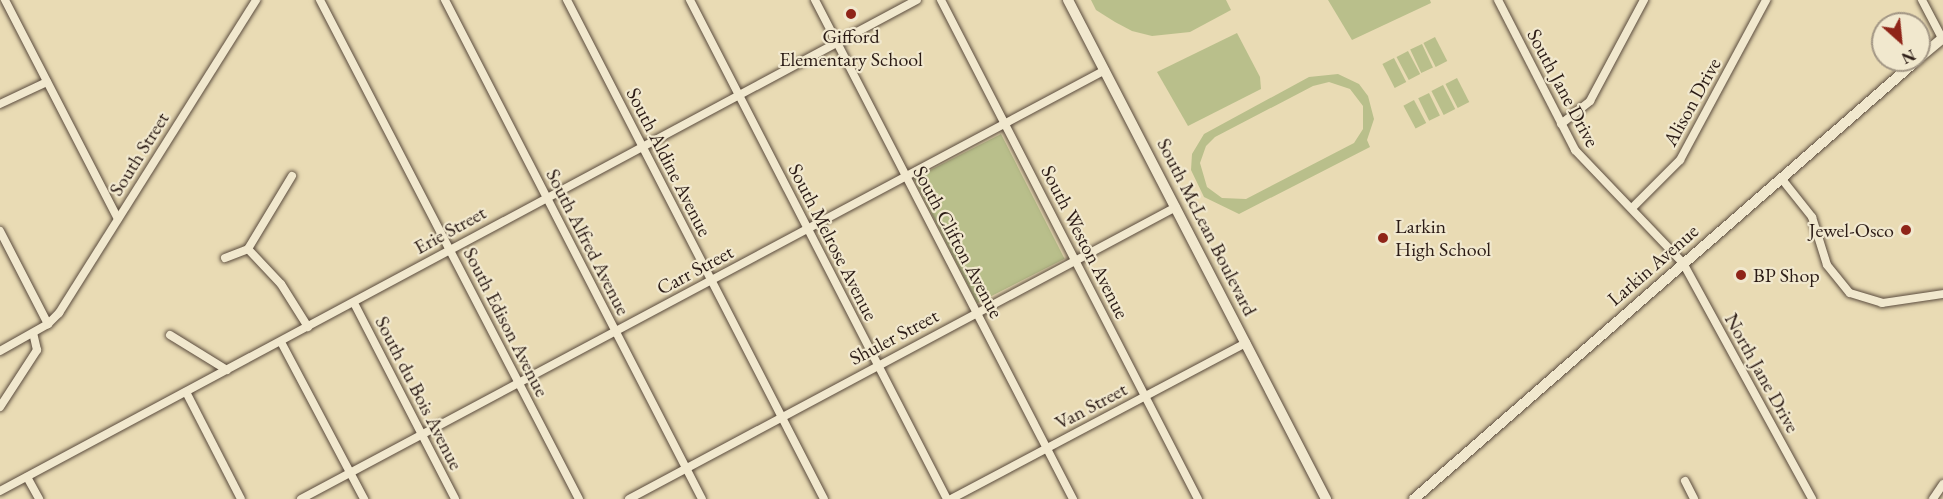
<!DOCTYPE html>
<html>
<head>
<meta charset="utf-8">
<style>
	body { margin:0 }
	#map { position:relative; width:1943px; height:499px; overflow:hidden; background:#e9dbb4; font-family:"EB Garamond",serif }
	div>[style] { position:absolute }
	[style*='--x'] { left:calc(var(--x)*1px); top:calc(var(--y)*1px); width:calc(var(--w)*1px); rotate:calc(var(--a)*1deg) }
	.green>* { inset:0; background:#b9bf8b; transform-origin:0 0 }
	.roads { filter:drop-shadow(0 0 2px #5a4b3d) drop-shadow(0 0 2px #5a4b3d) }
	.minor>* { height:8px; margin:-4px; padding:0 4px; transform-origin:4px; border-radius:4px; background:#f1e8ce }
	.secondary>* { height:10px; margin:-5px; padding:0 5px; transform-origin:5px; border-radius:5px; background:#f1e8ce }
	.dots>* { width:16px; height:16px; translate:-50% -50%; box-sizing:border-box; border:3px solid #f1e8ce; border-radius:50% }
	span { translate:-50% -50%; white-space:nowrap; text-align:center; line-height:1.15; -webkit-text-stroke:4.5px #f1e8ce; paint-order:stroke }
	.poi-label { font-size:20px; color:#2b1b15 }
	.left { translate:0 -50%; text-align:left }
	.right { translate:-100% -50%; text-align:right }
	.street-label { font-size:20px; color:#2b1b15 }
	.north { position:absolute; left:1871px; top:12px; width:60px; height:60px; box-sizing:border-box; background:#f1e8ce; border:2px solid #a29684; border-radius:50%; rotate:153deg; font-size:16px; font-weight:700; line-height:24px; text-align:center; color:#2b1b15 }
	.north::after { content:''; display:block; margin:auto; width:21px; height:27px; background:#8f2418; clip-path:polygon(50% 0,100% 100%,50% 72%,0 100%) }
</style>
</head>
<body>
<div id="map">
	<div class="green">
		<i style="clip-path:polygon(1091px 0,1226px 0,1231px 10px,1190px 32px,1152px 36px,1132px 31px,1115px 22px,1096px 10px)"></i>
		<i style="clip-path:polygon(1328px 0,1430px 0,1431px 3px,1352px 40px)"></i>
		<i style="clip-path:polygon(1237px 33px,1260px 77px,1261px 89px,1188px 126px,1157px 72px)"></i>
		<i style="left:1435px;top:37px;width:27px;height:13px;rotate:63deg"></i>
		<i style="left:1422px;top:44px;width:26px;height:13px;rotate:65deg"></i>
		<i style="left:1408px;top:51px;width:26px;height:13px;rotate:62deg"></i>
		<i style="left:1394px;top:58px;width:27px;height:13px;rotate:63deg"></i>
		<i style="clip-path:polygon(evenodd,1338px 74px,1359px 84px,1368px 96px,1374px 119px,1367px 140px,1370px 147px,1239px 214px,1204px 197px,1191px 170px,1192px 154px,1204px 134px,1309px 77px,1338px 74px,1329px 82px,1350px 89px,1363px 106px,1363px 129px,1354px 143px,1246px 199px,1222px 198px,1207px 187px,1200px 163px,1206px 146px,1215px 137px,1313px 86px,1329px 82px)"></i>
		<i style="left:1457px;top:78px;width:27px;height:13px;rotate:63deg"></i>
		<i style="left:1443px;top:85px;width:27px;height:13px;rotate:63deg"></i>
		<i style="left:1429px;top:93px;width:25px;height:12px;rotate:64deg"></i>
		<i style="left:1414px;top:100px;width:26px;height:12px;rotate:62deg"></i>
		<i style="left:1001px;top:134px;width:140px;height:98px;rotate:63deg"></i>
	</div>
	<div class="roads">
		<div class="minor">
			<i style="--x:5;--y:0;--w:246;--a:62.7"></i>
			<i style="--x:320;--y:0;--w:562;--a:62.57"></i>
			<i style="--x:445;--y:0;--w:561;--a:62.75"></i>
			<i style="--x:567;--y:0;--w:561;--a:62.75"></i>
			<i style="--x:690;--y:0;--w:561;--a:62.75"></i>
			<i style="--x:815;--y:0;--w:562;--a:62.66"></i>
			<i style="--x:941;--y:0;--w:561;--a:62.75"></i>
			<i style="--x:1498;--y:0;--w:169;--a:62.8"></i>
			<i style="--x:1575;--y:150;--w:156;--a:46.3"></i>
			<i style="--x:1683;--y:263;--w:269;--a:61.3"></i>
			<i style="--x:1922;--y:0;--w:43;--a:62.2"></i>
			<i style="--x:0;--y:104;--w:52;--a:-25.1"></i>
			<i style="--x:1561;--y:124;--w:37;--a:-38"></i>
			<i style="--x:1590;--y:101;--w:115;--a:-61.9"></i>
			<i style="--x:292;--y:176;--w:85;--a:121.1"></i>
			<i style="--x:248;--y:249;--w:48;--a:46.7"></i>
			<i style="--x:281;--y:284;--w:51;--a:57.9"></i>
			<i style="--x:1781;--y:178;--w:50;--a:51.5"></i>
			<i style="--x:1812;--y:217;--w:50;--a:72.6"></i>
			<i style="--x:1827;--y:265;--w:36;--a:51"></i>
			<i style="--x:1850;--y:293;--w:34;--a:17"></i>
			<i style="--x:1882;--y:303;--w:62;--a:-8.4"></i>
			<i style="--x:1632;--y:208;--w:68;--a:-45"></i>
			<i style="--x:1680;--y:160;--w:182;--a:-61.7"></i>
			<i style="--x:0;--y:231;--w:105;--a:62.7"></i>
			<i style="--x:225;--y:258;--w:25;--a:-21"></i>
			<i style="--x:354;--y:303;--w:220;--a:62.7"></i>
			<i style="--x:170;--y:335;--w:67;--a:31.6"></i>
			<i style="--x:281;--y:342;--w:178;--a:62.1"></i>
			<i style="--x:0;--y:351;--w:55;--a:-29.4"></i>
			<i style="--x:48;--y:324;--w:16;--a:-45"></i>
			<i style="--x:59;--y:313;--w:370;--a:-57.8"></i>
			<i style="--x:186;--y:392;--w:120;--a:62.8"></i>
			<i style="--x:0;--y:407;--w:68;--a:-57"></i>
			<i style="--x:37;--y:350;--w:17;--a:-103"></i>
			<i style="--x:27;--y:477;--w:25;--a:61"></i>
			<i style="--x:1685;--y:481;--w:20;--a:63"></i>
			<i style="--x:0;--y:491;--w:1040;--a:-28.17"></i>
			<i style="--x:301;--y:499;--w:911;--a:-28.08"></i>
			<i style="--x:629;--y:499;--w:620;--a:-28.09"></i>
			<i style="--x:951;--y:499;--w:334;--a:-27.9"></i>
			<i style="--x:1933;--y:499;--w:18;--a:-56"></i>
		</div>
		<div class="secondary">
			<i style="--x:1068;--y:0;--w:562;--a:62.66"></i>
			<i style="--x:1919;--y:58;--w:31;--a:-40"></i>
			<i style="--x:1414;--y:499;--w:668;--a:-41.11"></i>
		</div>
	</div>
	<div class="dots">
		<i style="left:851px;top:14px;background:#8f2418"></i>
		<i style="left:1906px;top:230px;background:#8f2418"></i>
		<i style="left:1383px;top:238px;background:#8f2418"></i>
		<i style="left:1741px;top:275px;background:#8f2418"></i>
	</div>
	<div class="poi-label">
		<span style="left:851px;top:48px">Gifford<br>Elementary School</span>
		<span class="left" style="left:1395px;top:238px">Larkin<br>High School</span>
		<span class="right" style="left:1894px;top:230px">Jewel-Osco</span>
		<span class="left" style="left:1753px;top:275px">BP Shop</span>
	</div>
	<div class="street-label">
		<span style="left:1563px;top:88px;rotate:62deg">South Jane Drive</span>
		<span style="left:1692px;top:102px;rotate:-61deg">Alison Drive</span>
		<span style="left:139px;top:154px;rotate:-58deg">South Street</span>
		<span style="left:669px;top:162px;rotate:63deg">South Aldine Avenue</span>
		<span style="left:1207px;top:227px;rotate:63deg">South McLean Boulevard</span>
		<span style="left:450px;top:230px;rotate:-29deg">Erie Street</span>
		<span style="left:588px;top:242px;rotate:63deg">South Alfred Avenue</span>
		<span style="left:833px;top:242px;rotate:63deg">South Melrose Avenue</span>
		<span style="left:958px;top:242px;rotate:62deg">South Clifton Avenue</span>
		<span style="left:1085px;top:242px;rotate:63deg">South Weston Avenue</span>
		<span style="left:1653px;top:265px;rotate:-41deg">Larkin Avenue</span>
		<span style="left:695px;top:270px;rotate:-28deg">Carr Street</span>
		<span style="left:506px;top:322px;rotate:63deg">South Edison Avenue</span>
		<span style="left:894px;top:337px;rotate:-28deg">Shuler Street</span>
		<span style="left:1762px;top:373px;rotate:61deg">North Jane Drive</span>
		<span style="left:419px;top:393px;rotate:63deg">South du Bois Avenue</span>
		<span style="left:1091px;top:406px;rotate:-28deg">Van Street</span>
	</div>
	<div class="north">N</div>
</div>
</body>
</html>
